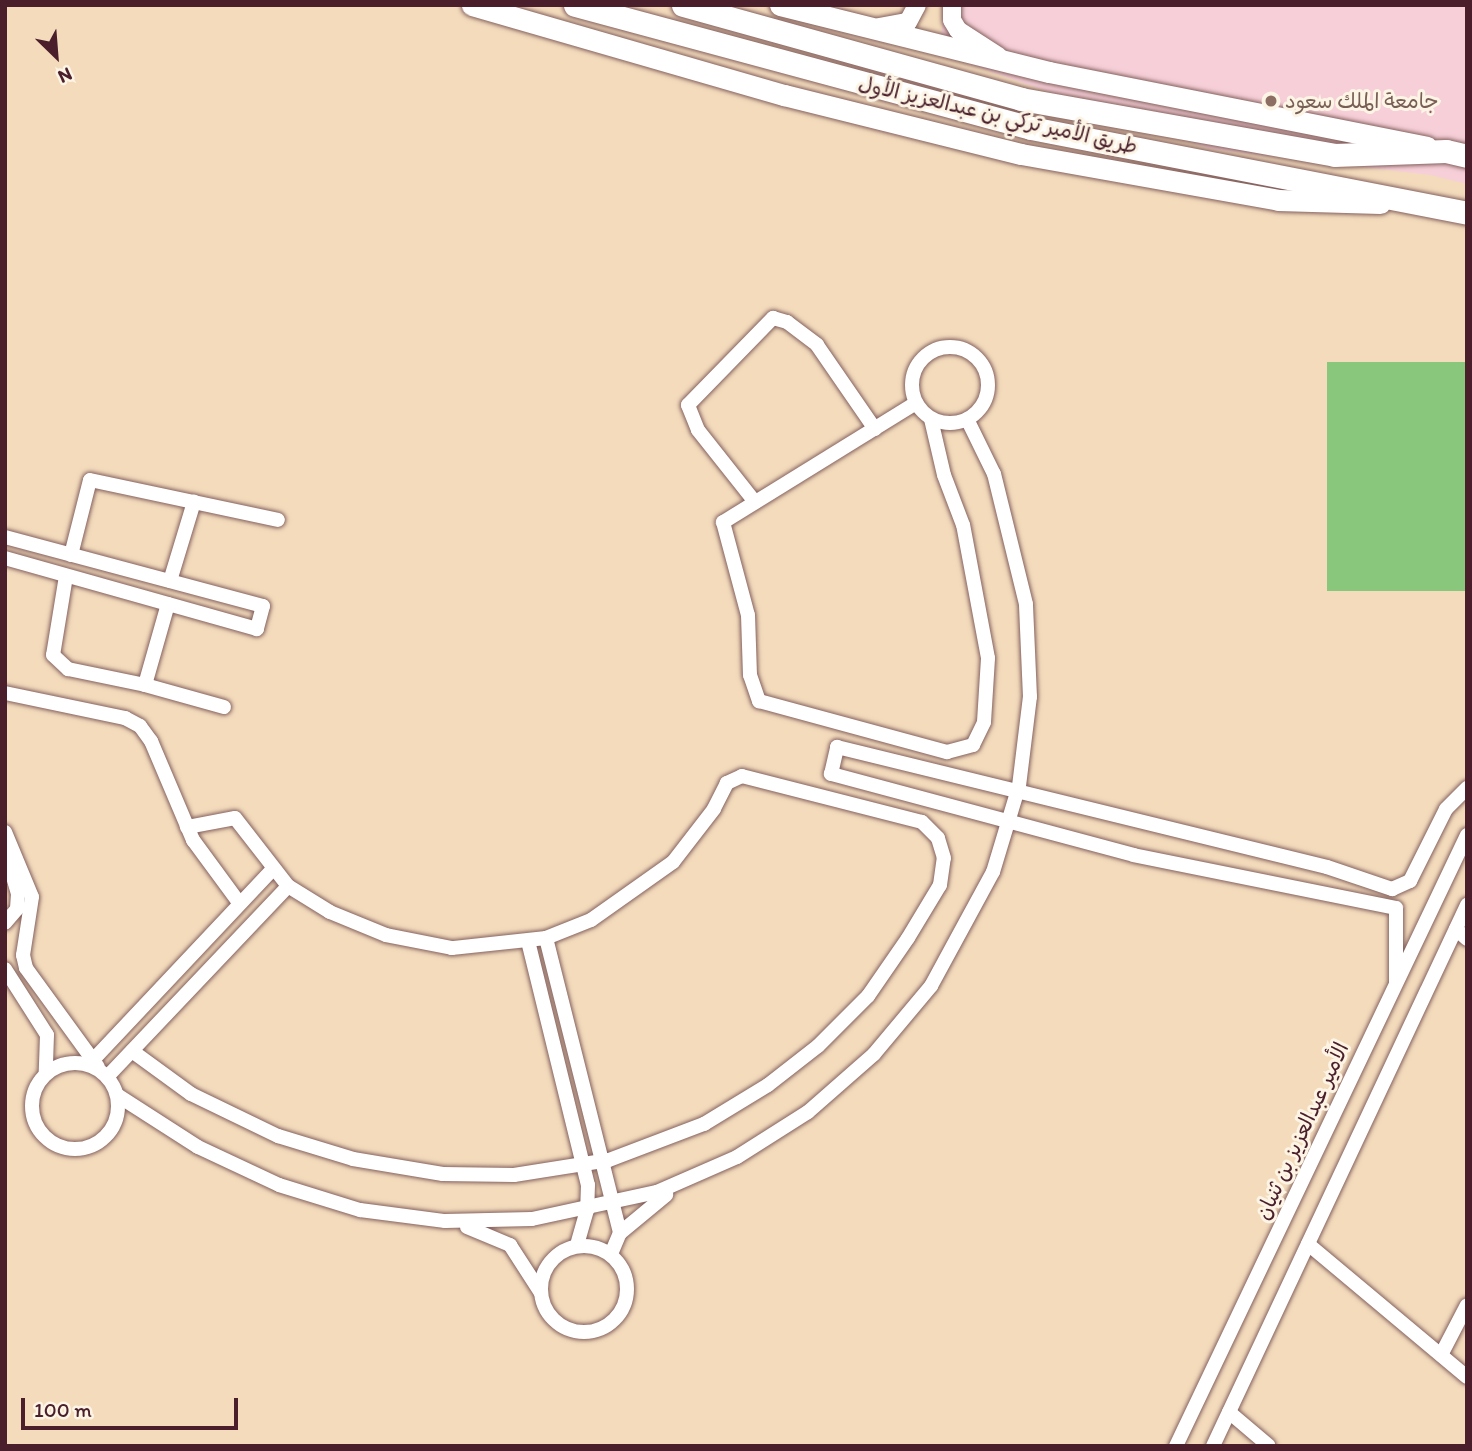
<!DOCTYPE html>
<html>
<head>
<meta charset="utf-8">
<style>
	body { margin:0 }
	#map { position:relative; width:1472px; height:1451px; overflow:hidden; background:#f3dbbc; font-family:Itim,"Playpen Sans Arabic",sans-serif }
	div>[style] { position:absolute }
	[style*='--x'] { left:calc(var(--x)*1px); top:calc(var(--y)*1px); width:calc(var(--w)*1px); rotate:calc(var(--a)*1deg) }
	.built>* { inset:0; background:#f6cfd8 }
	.green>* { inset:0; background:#89c77d; transform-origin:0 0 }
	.roads { filter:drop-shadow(0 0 2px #85615e) drop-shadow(0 0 2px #85615e) }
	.minor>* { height:14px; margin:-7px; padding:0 7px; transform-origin:7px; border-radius:7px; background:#fff }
	.minor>.ring { margin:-7px; padding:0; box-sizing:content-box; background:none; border:14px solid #fff; border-radius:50% }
	.tertiary>* { height:18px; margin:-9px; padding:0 9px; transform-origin:9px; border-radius:9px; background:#fff }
	.secondary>* { height:21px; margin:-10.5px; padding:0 10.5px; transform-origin:10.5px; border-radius:10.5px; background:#fff }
	.primary>* { height:23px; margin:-11.5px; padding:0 11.5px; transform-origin:11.5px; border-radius:11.5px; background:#fff }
	.dots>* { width:19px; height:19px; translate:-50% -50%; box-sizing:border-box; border:4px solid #fcf5e5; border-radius:50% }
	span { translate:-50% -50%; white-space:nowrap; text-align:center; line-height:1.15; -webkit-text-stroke:6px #fcf5e5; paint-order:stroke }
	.education-label { font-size:21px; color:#785e54 }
	.left { translate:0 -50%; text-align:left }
	.street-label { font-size:21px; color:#4a1f2b }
	.frame { position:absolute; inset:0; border:7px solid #4a1f2b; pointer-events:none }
	.north { position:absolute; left:21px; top:21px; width:70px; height:70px; -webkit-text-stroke:5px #fcf5e5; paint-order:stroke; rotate:155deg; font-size:19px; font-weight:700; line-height:28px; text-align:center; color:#4a1f2b }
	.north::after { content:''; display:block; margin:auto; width:24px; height:32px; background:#4a1f2b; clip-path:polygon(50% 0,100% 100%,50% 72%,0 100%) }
	.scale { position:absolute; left:21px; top:1398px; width:217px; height:32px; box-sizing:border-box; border:4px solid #4a1f2b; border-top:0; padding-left:9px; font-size:21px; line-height:24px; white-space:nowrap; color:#4a1f2b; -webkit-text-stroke:5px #fcf5e5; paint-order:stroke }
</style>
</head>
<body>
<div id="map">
	<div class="built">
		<i style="clip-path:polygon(946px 5px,1467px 5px,1467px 184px,1430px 175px,1211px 149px,938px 53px)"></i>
	</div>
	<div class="green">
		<i style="left:1467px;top:362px;width:229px;height:140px;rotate:90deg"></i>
	</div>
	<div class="roads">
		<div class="minor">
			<i class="ring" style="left:912px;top:347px;width:62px;height:62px"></i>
			<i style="--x:916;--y:403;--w:227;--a:148.3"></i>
			<i style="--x:723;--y:522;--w:96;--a:75"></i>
			<i style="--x:748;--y:615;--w:60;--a:88.1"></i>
			<i style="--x:750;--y:675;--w:28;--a:71"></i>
			<i style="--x:759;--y:701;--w:195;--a:15.2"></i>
			<i style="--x:947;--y:752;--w:27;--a:-15"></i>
			<i style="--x:973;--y:745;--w:25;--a:-64"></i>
			<i style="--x:984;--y:722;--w:64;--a:-86.4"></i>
			<i style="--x:988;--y:658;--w:135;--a:-100.6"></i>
			<i style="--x:963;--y:525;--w:53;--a:-110.8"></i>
			<i style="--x:944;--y:475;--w:57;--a:-103.1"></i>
			<i style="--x:755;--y:502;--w:92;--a:-128.4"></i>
			<i style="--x:698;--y:430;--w:27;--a:-112"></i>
			<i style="--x:688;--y:405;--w:122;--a:-45.7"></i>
			<i style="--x:773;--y:318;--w:15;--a:16"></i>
			<i style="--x:787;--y:322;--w:38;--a:37"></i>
			<i style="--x:817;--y:345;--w:102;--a:55.4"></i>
			<i style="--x:5;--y:537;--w:267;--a:15"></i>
			<i style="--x:263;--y:606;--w:24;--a:105"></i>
			<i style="--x:257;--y:629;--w:262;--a:-164.3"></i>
			<i style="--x:71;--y:555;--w:77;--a:-75.8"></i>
			<i style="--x:90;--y:480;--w:192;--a:12"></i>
			<i style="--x:66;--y:576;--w:80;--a:99.3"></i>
			<i style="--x:53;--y:655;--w:21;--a:43"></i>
			<i style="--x:68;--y:669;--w:79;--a:11.7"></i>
			<i style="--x:170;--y:581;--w:83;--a:-73.1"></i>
			<i style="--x:168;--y:604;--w:84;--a:105.9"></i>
			<i style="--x:145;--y:685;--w:82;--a:15.6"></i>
			<i style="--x:5;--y:693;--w:123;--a:11.8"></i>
			<i style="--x:125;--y:718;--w:17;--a:28"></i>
			<i style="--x:140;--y:726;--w:19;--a:54"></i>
			<i style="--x:151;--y:741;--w:108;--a:67"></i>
			<i style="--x:193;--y:840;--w:79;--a:53.7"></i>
			<i style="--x:5;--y:832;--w:70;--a:67.4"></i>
			<i style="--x:32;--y:897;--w:59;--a:98.8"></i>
			<i style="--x:23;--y:955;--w:13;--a:77"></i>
			<i style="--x:26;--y:968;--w:122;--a:54"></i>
			<i style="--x:5;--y:850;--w:46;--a:73.5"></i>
			<i style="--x:18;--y:894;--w:15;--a:94"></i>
			<i style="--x:17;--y:909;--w:18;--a:131"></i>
			<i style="--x:1456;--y:929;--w:15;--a:42"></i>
			<i style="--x:546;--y:938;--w:304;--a:75.9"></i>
			<i style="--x:528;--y:941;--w:251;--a:76.2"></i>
			<i style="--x:588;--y:1185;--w:25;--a:92"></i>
			<i style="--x:587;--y:1210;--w:37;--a:106"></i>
			<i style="--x:5;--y:969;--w:78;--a:57.5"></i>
			<i style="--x:47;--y:1035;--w:38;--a:92"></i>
			<i style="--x:1396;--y:982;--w:74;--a:-90"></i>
			<i style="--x:1396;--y:908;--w:267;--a:-168.6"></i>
			<i style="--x:1134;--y:855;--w:314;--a:-165"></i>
			<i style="--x:831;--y:774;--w:28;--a:-77"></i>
			<i style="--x:837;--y:747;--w:504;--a:13.76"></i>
			<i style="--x:1327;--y:867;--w:69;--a:18.7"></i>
			<i style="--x:1392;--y:889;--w:20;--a:-24"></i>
			<i style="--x:1410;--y:881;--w:80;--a:-63.4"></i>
			<i style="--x:1446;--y:809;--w:30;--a:-45"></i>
			<i style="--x:132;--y:1051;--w:73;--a:36.1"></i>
			<i style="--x:191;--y:1094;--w:97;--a:25.8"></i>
			<i style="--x:278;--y:1136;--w:78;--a:17"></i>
			<i style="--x:353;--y:1159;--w:91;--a:9.5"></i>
			<i style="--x:443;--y:1174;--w:71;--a:0.8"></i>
			<i style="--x:514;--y:1175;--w:96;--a:-9"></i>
			<i style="--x:609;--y:1160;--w:102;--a:-20.8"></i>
			<i style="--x:704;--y:1124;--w:75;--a:-31.4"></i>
			<i style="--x:768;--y:1085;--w:63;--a:-38"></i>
			<i style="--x:818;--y:1046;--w:71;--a:-45"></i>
			<i style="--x:868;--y:996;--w:70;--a:-55.4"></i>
			<i style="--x:908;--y:938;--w:62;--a:-58.9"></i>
			<i style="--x:940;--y:885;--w:27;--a:-82"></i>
			<i style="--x:944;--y:858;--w:21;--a:-107"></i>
			<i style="--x:938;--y:838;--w:23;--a:-135"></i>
			<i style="--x:922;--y:822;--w:186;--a:-165.7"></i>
			<i style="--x:742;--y:776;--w:17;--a:155"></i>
			<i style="--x:727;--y:783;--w:29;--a:117"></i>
			<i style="--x:714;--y:809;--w:67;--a:127.7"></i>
			<i style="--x:673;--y:862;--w:100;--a:144.7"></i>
			<i style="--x:591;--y:920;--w:48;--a:158.2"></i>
			<i style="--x:546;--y:938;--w:95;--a:173.9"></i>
			<i style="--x:452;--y:948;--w:67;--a:-168.9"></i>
			<i style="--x:386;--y:935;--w:61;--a:-157.7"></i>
			<i style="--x:330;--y:912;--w:49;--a:-148.2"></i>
			<i style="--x:288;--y:886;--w:86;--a:-127.9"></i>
			<i style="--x:235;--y:818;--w:49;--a:169.4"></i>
			<i style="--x:93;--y:1060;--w:262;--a:-46.7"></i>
			<i class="ring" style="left:32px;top:1063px;width:72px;height:72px"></i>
			<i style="--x:107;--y:1077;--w:263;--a:-46.5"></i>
			<i style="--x:117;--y:1095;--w:96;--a:32.7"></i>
			<i style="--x:198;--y:1147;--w:89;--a:25.1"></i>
			<i style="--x:279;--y:1185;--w:85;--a:17.2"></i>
			<i style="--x:360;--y:1210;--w:86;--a:7.4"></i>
			<i style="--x:445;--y:1221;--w:87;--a:-1.3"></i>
			<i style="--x:532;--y:1219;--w:128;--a:-12.2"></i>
			<i style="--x:657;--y:1192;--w:87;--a:-23.6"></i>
			<i style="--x:737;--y:1157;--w:84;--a:-32.4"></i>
			<i style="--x:808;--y:1112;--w:88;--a:-41.3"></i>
			<i style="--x:874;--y:1054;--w:89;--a:-50"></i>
			<i style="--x:931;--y:986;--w:130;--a:-61.5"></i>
			<i style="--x:993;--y:872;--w:90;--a:-73.2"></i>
			<i style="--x:1019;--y:786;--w:90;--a:-83"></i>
			<i style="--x:1030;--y:697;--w:93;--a:-92.5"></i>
			<i style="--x:1026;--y:604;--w:134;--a:-103.8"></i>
			<i style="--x:994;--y:474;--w:61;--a:-116.1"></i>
			<i style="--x:467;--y:1227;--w:47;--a:22.7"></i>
			<i style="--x:510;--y:1245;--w:57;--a:57.1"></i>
			<i style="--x:1308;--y:1244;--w:207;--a:39.9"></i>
			<i class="ring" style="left:541px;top:1246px;width:72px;height:72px"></i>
			<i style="--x:611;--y:1254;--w:23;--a:-67"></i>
			<i style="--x:620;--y:1233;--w:60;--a:-39.6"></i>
			<i style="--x:1441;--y:1355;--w:56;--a:-62.5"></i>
			<i style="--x:1229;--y:1412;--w:52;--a:40.4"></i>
			<i style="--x:1176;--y:1446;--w:677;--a:-64.53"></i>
			<i style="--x:1213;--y:1446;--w:598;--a:-64.85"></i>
		</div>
		<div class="tertiary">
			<i style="--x:952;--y:5;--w:15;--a:90"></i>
			<i style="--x:952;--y:20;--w:12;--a:59"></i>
			<i style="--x:958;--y:30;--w:48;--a:33"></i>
			<i style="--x:879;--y:27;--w:29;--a:-10"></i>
			<i style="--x:908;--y:22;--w:19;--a:-62"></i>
		</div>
		<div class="secondary">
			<i style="--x:472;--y:5;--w:325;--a:16.1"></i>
			<i style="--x:784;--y:95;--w:244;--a:14"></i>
			<i style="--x:1021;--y:154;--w:261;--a:10.1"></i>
			<i style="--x:1278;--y:200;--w:102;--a:1.7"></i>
			<i style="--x:780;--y:5;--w:277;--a:14"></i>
			<i style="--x:1049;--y:72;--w:385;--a:11.2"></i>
		</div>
		<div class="primary">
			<i style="--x:575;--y:5;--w:472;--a:15.1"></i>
			<i style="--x:1031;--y:128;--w:444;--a:11"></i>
			<i style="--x:683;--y:5;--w:351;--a:15.5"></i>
			<i style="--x:1021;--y:99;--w:318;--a:10.1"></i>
			<i style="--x:1334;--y:155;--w:112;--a:-2"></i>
			<i style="--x:1446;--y:151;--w:22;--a:13"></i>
		</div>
	</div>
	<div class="dots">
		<i style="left:1271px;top:101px;background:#8d6e63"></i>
	</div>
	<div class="education-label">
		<span class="left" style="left:1285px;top:101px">جامعة الملك سعود</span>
	</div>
	<div class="street-label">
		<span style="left:998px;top:115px;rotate:13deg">طريق الأمير تركي بن عبدالعزيز الأول</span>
		<span style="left:1302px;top:1131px;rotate:-65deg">الأمير عبدالعزيز بن ثنيان</span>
	</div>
	<div class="frame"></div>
	<div class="north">N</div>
	<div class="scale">100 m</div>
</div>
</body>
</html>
